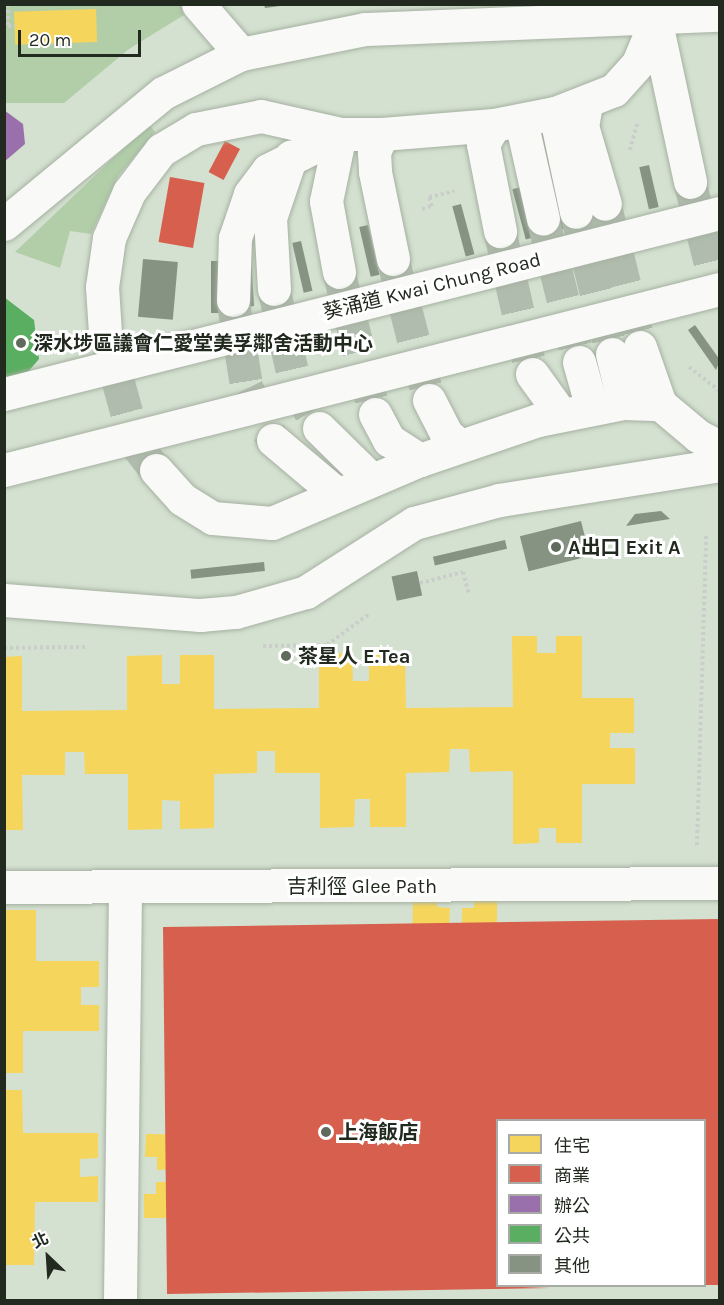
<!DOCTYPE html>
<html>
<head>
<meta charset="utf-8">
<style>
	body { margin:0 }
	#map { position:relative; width:724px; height:1305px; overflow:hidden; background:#d4e1d0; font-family:Karla,"Noto Sans TC",sans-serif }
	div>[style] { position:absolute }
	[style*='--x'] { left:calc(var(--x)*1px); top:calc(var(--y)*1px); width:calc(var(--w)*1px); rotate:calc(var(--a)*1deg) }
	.green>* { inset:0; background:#b1cea8 }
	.homes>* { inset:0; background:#f6d55c; transform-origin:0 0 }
	.shops>* { inset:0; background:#d6604d; transform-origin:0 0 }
	.offices>* { inset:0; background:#9970ab }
	.public>* { inset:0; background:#5aae61 }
	.building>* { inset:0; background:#869382; transform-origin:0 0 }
	.minor-tunnel>* { height:33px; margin-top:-16.5px; transform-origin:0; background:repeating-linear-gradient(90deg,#b0bcad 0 33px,transparent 0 49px) }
	.major-tunnel>* { height:33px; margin-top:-16.5px; transform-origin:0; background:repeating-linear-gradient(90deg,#b0bcad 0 33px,transparent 0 49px) }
	.path>* { height:4px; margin-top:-2px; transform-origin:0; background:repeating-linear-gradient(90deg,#cacdc9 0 3px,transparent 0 6px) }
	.roads { filter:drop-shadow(0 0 2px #a6b0a2) drop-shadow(0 0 2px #a6b0a2) }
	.minor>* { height:33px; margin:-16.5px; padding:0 16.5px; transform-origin:16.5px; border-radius:16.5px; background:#f9faf8 }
	.major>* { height:33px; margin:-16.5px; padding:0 16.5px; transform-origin:16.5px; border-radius:16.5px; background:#f9faf8 }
	.bridges { filter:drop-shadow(0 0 2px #a6b0a2) drop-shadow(0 0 2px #a6b0a2) }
	.highway-bridge>* { height:33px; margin:-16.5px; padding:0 16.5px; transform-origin:16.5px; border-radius:16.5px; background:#f9faf8 }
	.dots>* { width:16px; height:16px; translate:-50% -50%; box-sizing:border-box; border:3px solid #fff; border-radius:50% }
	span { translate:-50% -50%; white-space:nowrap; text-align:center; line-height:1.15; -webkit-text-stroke:6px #fff; paint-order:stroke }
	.street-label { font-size:20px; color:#222a1f }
	.poi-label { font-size:20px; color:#222a1f; font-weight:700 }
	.left { translate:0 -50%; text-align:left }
	.frame { position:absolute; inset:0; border:6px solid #222a1f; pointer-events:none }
	.legend { position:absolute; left:496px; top:1119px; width:210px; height:168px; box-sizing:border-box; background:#fff; border:2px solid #a7aaa5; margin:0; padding:8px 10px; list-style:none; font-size:18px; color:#222a1f }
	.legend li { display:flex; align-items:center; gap:12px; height:30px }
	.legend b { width:30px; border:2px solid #a7aaa5 }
	.north { position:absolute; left:18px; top:1227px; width:60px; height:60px; -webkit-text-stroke:4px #fff; paint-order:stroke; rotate:335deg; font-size:16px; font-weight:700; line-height:24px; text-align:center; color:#222a1f }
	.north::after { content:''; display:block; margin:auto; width:21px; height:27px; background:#222a1f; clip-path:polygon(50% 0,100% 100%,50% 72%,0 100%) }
	.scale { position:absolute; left:18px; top:30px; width:123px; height:27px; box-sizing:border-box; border:3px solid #222a1f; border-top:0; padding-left:8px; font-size:18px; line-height:21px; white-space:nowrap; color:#222a1f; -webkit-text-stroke:4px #fff; paint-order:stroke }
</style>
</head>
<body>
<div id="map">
	<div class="green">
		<i style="clip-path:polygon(5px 5px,200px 5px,129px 49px,64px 103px,5px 103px)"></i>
		<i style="clip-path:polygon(149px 124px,155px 132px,118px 176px,91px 234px,70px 231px,60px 268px,15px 252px)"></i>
	</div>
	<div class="homes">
		<i style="left:96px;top:9px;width:33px;height:82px;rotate:88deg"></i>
		<i style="clip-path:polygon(512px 636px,537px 636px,537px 653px,556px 653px,556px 636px,582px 636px,582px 698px,634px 698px,634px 733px,610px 733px,610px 748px,635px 748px,635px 784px,582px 784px,582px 843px,556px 843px,556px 828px,539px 828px,539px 843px,513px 844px,513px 771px,470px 772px,469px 749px,450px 749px,449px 772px,406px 773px,406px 827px,370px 827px,370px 799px,355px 799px,354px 827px,320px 828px,320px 773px,275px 773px,275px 751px,257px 751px,257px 773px,214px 774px,214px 828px,180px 829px,180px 801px,162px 800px,162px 829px,128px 830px,128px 774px,85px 774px,84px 752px,65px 752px,65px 775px,22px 775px,23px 830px,4px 830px,4px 657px,22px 656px,22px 711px,127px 710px,127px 656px,162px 655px,162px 684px,180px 684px,180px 655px,214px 655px,214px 709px,319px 708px,319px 654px,352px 653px,353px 681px,369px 681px,369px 653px,405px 652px,406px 708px,513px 707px)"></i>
		<i style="clip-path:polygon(437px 895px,437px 907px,450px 908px,449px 925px,462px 925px,462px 908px,474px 908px,474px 896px,497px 896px,497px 952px,546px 953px,545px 993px,516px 992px,515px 1002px,545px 1002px,545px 1041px,486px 1042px,485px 1080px,477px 1080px,477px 1095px,485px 1096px,485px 1149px,498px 1149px,498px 1265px,460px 1264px,460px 1235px,451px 1234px,450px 1264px,410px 1264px,411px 1207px,356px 1207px,356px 1195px,345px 1195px,345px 1208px,296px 1207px,296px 1265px,255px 1265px,256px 1235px,246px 1235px,246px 1264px,205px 1264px,206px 1218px,144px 1218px,144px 1194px,156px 1194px,156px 1182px,174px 1182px,174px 1169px,157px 1170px,157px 1157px,145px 1157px,146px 1134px,207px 1135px,208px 1089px,248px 1088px,248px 1119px,257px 1119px,258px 1089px,298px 1089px,297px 1149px,346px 1149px,346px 1161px,356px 1161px,355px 1149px,424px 1149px,425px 1095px,434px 1095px,434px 1080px,425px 1080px,425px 1041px,368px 1041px,369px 1001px,398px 1001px,398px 992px,369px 991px,369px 951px,412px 952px,413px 896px)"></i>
		<i style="clip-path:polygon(5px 910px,36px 910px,36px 961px,99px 961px,99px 987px,81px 987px,81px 1005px,99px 1005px,99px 1031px,23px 1031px,23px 1073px,5px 1073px)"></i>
		<i style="clip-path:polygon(4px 1090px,22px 1090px,23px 1133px,98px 1133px,98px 1158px,80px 1159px,80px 1177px,98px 1176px,98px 1202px,35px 1202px,34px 1265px,4px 1265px)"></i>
		<i style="left:611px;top:1091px;width:41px;height:29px"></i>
		<i style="left:662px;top:1091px;width:40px;height:29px"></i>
		<i style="left:705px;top:1148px;width:15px;height:59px"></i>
	</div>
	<div class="shops">
		<i style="left:225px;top:141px;width:17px;height:35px;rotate:28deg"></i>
		<i style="left:170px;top:177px;width:35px;height:66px;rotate:10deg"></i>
		<i style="clip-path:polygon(720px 919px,720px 1285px,704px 1285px,704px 1120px,498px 1120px,498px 1286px,551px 1288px,167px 1294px,163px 927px)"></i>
	</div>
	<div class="offices">
		<i style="clip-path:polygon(4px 110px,23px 124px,25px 144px,4px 162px)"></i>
	</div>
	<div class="public">
		<i style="clip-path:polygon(4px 297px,34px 320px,39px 359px,4px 400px)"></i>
	</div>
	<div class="building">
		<i style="clip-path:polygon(264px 4px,280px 4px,280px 6px,265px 8px)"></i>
		<i style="left:649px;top:165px;width:43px;height:10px;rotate:77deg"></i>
		<i style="left:552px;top:177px;width:53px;height:9px;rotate:76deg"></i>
		<i style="left:521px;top:187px;width:52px;height:9px;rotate:75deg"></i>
		<i style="left:461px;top:204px;width:52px;height:9px;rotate:75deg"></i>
		<i style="left:368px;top:225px;width:51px;height:9px;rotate:77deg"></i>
		<i style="left:301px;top:241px;width:51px;height:9px;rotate:77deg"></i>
		<i style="clip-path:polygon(251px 254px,254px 306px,245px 307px,247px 255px)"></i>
		<i style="left:143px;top:259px;width:35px;height:58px;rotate:5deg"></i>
		<i style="left:211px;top:261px;width:9px;height:52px"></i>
		<i style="clip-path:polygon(695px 325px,720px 360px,716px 370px,688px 330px)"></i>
		<i style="clip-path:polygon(661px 511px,670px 519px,626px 526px,635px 514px)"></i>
		<i style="left:581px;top:521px;width:36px;height:63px;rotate:76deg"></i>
		<i style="left:505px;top:540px;width:9px;height:74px;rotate:77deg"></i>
		<i style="left:264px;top:562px;width:9px;height:74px;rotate:84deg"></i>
		<i style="left:417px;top:571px;width:25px;height:26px;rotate:78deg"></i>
	</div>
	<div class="minor-tunnel">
		<i style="--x:605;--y:204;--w:147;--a:76.2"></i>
		<i style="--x:576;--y:212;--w:146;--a:75.8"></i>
		<i style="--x:543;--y:219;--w:147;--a:75.9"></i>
		<i style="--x:500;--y:231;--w:147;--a:77.4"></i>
		<i style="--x:393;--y:259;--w:146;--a:75.7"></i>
		<i style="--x:339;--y:272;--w:146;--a:75.8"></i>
		<i style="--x:274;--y:289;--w:96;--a:77.4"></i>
		<i style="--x:295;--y:383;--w:51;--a:61.9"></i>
		<i style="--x:233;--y:300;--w:89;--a:81"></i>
		<i style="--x:247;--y:388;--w:58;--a:63.4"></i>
		<i style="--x:105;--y:333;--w:114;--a:74.7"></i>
		<i style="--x:135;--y:443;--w:34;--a:52"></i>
	</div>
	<div class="major-tunnel">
		<i style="--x:690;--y:182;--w:123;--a:75.9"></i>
	</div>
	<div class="path">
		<i style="--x:8;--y:4;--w:22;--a:90"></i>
		<i style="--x:8;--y:26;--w:7;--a:0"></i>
		<i style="--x:630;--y:150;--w:28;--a:-75"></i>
		<i style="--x:422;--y:209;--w:10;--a:-17"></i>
		<i style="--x:432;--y:206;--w:9;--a:-108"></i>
		<i style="--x:429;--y:197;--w:26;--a:-13"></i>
		<i style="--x:689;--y:367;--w:39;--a:38"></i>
		<i style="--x:420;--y:583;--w:44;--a:-14.3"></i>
		<i style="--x:463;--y:572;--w:23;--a:75"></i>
		<i style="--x:263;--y:646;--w:64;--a:-0.9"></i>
		<i style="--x:327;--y:645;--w:52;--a:-36.4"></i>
		<i style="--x:4;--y:648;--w:81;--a:-0.7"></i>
		<i style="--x:697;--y:845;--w:311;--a:-88.3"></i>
	</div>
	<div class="roads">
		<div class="minor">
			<i style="--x:198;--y:4;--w:66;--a:49.3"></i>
			<i style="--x:586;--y:104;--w:22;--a:100"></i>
			<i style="--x:582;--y:126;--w:81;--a:73.6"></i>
			<i style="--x:555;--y:113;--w:101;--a:78"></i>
			<i style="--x:521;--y:121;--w:100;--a:77.3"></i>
			<i style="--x:494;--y:125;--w:22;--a:120"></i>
			<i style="--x:483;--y:144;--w:89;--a:78.9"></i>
			<i style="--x:382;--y:134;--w:20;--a:114"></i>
			<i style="--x:374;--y:152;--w:20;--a:87"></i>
			<i style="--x:375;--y:172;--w:89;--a:78.3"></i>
			<i style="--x:339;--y:272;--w:72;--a:-100.4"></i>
			<i style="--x:326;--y:201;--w:68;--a:-78.2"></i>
			<i style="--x:274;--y:289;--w:71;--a:-93.2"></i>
			<i style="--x:270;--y:218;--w:65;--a:-71.3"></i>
			<i style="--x:233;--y:300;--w:62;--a:-88.2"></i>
			<i style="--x:235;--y:238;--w:46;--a:-71.2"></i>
			<i style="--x:250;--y:194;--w:30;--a:-53"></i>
			<i style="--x:268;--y:170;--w:80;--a:-26.6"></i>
			<i style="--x:105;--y:333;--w:46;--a:-93.7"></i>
			<i style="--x:102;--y:287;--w:49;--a:-81.9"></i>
			<i style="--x:109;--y:238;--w:50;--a:-66.5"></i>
			<i style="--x:129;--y:192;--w:53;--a:-52.7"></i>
			<i style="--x:161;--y:150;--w:41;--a:-31"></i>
			<i style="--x:196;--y:129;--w:66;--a:-11.3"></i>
			<i style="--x:261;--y:116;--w:81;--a:12.8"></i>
			<i style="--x:340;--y:134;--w:42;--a:0"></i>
			<i style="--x:382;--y:134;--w:112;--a:-4.6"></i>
			<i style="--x:494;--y:125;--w:62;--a:-11.1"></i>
			<i style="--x:555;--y:113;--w:63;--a:-21.3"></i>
			<i style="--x:614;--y:90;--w:36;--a:-48"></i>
			<i style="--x:638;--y:63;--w:47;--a:-67.3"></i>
			<i style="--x:640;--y:347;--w:60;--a:70.7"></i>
			<i style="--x:660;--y:404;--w:50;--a:40.1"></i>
			<i style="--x:698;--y:436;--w:25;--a:27"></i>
			<i style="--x:612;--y:354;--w:50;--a:76.2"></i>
			<i style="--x:579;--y:362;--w:48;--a:74.2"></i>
			<i style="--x:532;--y:374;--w:48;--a:54.3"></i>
			<i style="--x:429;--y:400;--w:38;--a:63"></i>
			<i style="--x:446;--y:434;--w:17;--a:40"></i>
			<i style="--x:375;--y:414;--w:30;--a:62"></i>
			<i style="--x:389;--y:440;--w:37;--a:33"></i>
			<i style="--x:319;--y:428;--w:74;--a:44.5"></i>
			<i style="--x:273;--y:440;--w:84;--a:40.2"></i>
			<i style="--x:156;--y:470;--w:39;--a:48"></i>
			<i style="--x:182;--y:499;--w:36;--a:32"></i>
			<i style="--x:213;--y:518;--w:59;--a:4.8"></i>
			<i style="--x:272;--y:523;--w:161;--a:-23.1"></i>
			<i style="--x:420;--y:460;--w:125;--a:-18.7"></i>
			<i style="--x:538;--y:420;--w:88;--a:-11.2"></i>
			<i style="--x:624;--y:403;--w:36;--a:2"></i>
			<i style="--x:4;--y:887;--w:716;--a:-0.32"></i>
			<i style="--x:120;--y:1300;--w:413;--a:-89.3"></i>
		</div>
		<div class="major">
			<i style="--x:652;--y:4;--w:182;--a:77.9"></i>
			<i style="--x:4;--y:224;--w:206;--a:-39.5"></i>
			<i style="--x:163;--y:93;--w:87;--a:-26.6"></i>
			<i style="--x:241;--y:54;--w:126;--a:-11.4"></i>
			<i style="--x:365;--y:29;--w:355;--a:-2.3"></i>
			<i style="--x:4;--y:600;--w:197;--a:4.4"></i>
			<i style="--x:200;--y:615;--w:36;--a:-5"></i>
			<i style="--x:236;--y:612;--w:73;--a:-15.9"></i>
			<i style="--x:306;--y:592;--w:128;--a:-32.6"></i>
			<i style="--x:414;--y:523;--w:88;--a:-15.1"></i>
			<i style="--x:499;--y:500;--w:224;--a:-9"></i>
		</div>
	</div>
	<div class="bridges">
		<div class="highway-bridge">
			<i style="--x:4;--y:394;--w:739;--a:-14.19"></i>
			<i style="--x:4;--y:470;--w:739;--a:-14.19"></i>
		</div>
	</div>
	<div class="dots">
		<i style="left:21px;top:343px;background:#606a5d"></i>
		<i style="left:556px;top:547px;background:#606a5d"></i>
		<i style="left:286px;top:656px;background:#606a5d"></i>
		<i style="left:326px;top:1132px;background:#606a5d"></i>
	</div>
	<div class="street-label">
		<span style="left:432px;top:286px;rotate:-14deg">葵涌道 Kwai Chung Road</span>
		<span style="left:362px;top:886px">吉利徑 Glee Path</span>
	</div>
	<div class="poi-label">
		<span class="left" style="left:33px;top:343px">深水埗區議會仁愛堂美孚鄰舍活動中心</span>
		<span class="left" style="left:568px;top:547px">A出口 Exit A</span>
		<span class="left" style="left:298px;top:656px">茶星人 E.Tea</span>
		<span class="left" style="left:338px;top:1132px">上海飯店</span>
	</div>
	<div class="frame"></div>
	<ul class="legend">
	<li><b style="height:16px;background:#f6d55c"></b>住宅</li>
	<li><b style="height:16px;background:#d6604d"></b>商業</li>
	<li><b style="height:16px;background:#9970ab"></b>辦公</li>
	<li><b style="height:16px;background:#5aae61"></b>公共</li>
	<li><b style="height:16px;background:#869382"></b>其他</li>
	</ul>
	<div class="north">北</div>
	<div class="scale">20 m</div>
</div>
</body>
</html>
